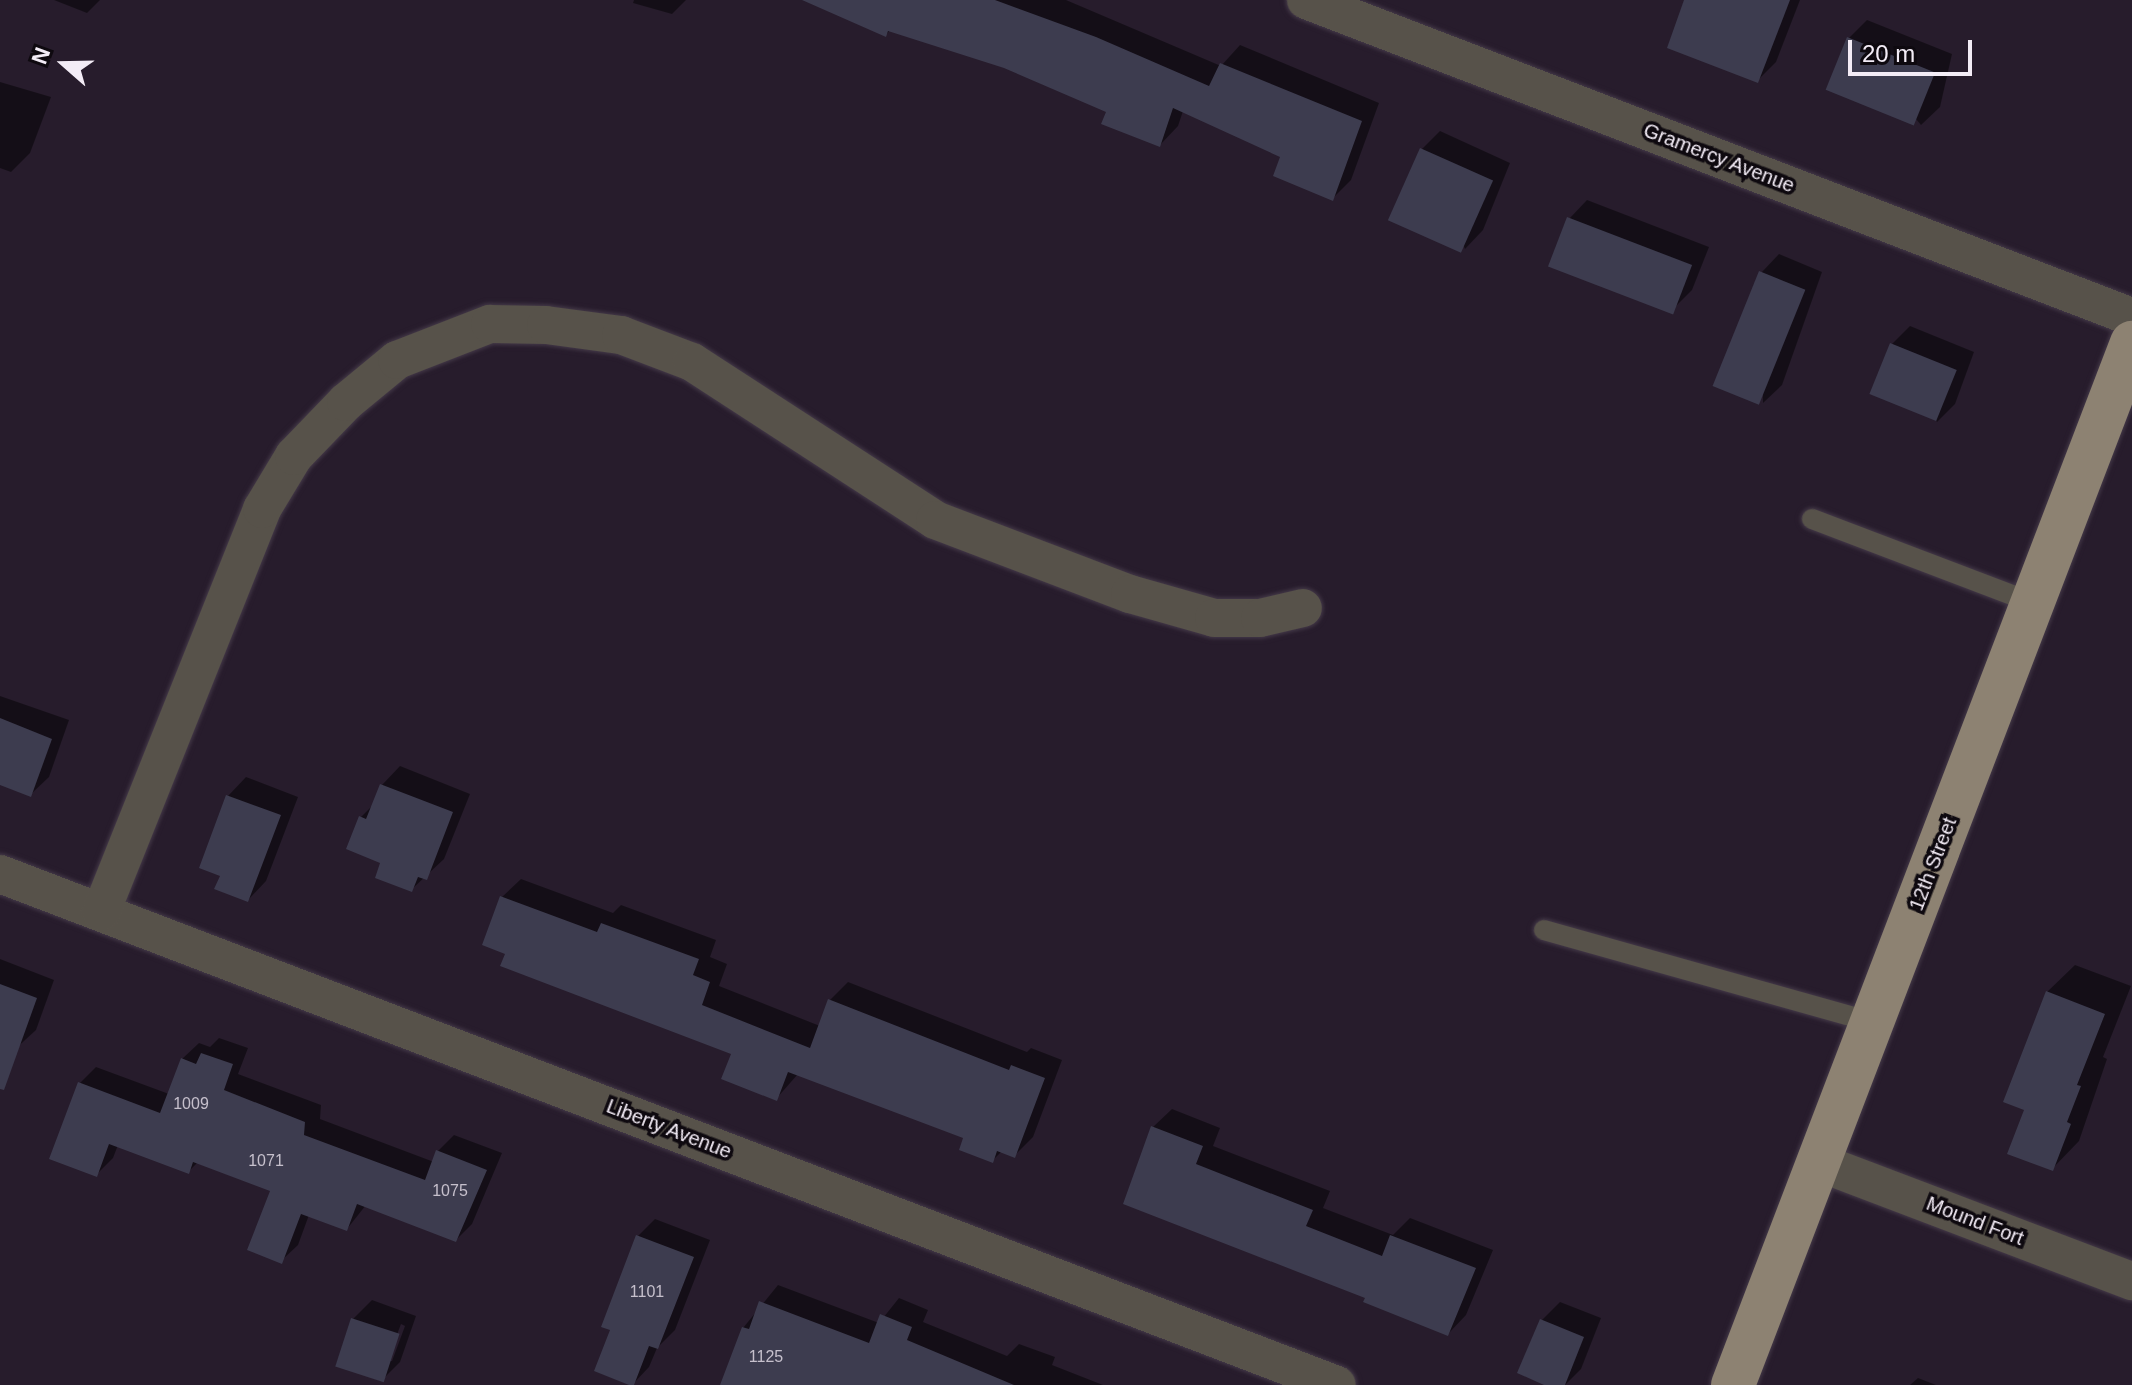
<!DOCTYPE html>
<html>
<head>
<meta charset="utf-8">
<style>
	body { margin:0 }
	#map { position:relative; width:2132px; height:1385px; overflow:hidden; background:#271c2c; font-family:Arial,sans-serif }
	div>[style] { position:absolute }
	[style*='--x'] { left:calc(var(--x)*1px); top:calc(var(--y)*1px); width:calc(var(--w)*1px); rotate:calc(var(--a)*1deg) }
	.shadow>* { inset:0; background:#0007 }
	.building>* { inset:0; background:#3d3c4f; transform-origin:0 0 }
	.roads { filter:drop-shadow(0 0 2px #443948) drop-shadow(0 0 2px #443948) }
	.service>* { height:20px; margin:-10px; padding:0 10px; transform-origin:10px; border-radius:10px; background:#57524a }
	.minor>* { height:38px; margin:-19px; padding:0 19px; transform-origin:19px; border-radius:19px; background:#57524a }
	.primary>* { height:44px; margin:-22px; padding:0 22px; transform-origin:22px; border-radius:22px; background:#8d8272 }
	span { translate:-50% -50%; white-space:nowrap; text-align:center; line-height:1.15; -webkit-text-stroke:7px #0e090f; paint-order:stroke }
	.number-label { font-size:16px; color:#c6c0cc }
	.number-label span { -webkit-text-stroke-width:0 }
	.street-label { font-size:20px; color:#f3ecf6 }
	.north { position:absolute; left:24px; top:24px; width:80px; height:80px; -webkit-text-stroke:6px #0e090f; paint-order:stroke; rotate:290deg; font-size:22px; font-weight:700; line-height:32px; text-align:center; color:#f3ecf6 }
	.north::after { content:''; display:block; margin:auto; width:28px; height:36px; background:#f3ecf6; clip-path:polygon(50% 0,100% 100%,50% 72%,0 100%) }
	.scale { position:absolute; left:1848px; top:40px; width:124px; height:36px; box-sizing:border-box; border:4px solid #f3ecf6; border-top:0; padding-left:10px; font-size:24px; line-height:28px; white-space:nowrap; color:#f3ecf6; -webkit-text-stroke:6px #0e090f; paint-order:stroke }
</style>
</head>
<body>
<div id="map">
	<div class="shadow">
		<i style="clip-path:polygon(54px 0,100px 0,87px 13px)"></i>
		<i style="clip-path:polygon(634px 0,686px 0,672px 14px,633px 3px)"></i>
		<i style="clip-path:polygon(829px 0,1066px 0,1221px 66px,1240px 45px,1379px 103px,1351px 180px,1333px 198px,1283px 156px,1183px 111px,1178px 126px,1160px 145px,1108px 111px,1005px 66px,890px 30px,886px 35px)"></i>
		<i style="clip-path:polygon(1687px 0,1800px 0,1776px 62px,1757px 81px)"></i>
		<i style="clip-path:polygon(1867px 20px,1952px 54px,1940px 107px,1921px 125px,1849px 38px)"></i>
		<i style="clip-path:polygon(0 82px,51px 97px,30px 153px,11px 172px,0 168px)"></i>
		<i style="clip-path:polygon(1440px 131px,1510px 163px,1483px 230px,1465px 249px,1422px 149px)"></i>
		<i style="clip-path:polygon(1587px 200px,1709px 247px,1692px 290px,1673px 309px,1569px 219px)"></i>
		<i style="clip-path:polygon(1779px 254px,1822px 272px,1782px 385px,1763px 403px,1761px 273px)"></i>
		<i style="clip-path:polygon(1910px 326px,1974px 352px,1955px 404px,1937px 422px,1892px 344px)"></i>
		<i style="clip-path:polygon(0 696px,69px 720px,49px 777px,30px 795px,0 783px)"></i>
		<i style="clip-path:polygon(400px 766px,470px 794px,444px 859px,411px 890px,361px 817px,374px 804px,382px 785px)"></i>
		<i style="clip-path:polygon(246px 777px,298px 797px,266px 881px,248px 900px,223px 875px,201px 867px,228px 796px)"></i>
		<i style="clip-path:polygon(521px 879px,613px 913px,621px 905px,716px 940px,710px 957px,727px 964px,719px 986px,820px 1026px,830px 1000px,848px 982px,1027px 1052px,1031px 1048px,1062px 1060px,1033px 1137px,1015px 1155px,1002px 1151px,992px 1161px,966px 1137px,798px 1074px,776px 1099px,733px 1053px,507px 953px,502px 897px)"></i>
		<i style="clip-path:polygon(0 959px,54px 980px,36px 1030px,0 1063px)"></i>
		<i style="clip-path:polygon(2075px 965px,2131px 986px,2103px 1057px,2107px 1059px,2079px 1141px,2052px 1169px,2026px 1109px,2047px 992px)"></i>
		<i style="clip-path:polygon(219px 1038px,248px 1048px,238px 1074px,321px 1105px,320px 1119px,434px 1162px,438px 1151px,454px 1135px,502px 1153px,472px 1224px,456px 1240px,366px 1205px,347px 1229px,309px 1215px,298px 1245px,281px 1261px,272px 1190px,198px 1162px,188px 1172px,118px 1145px,113px 1158px,97px 1174px,80px 1083px,96px 1067px,169px 1094px,182px 1059px,199px 1043px,210px 1047px)"></i>
		<i style="clip-path:polygon(1172px 1109px,1220px 1128px,1213px 1146px,1330px 1191px,1323px 1208px,1393px 1235px,1410px 1218px,1493px 1250px,1466px 1315px,1448px 1334px,1367px 1296px,1126px 1203px,1153px 1127px)"></i>
		<i style="clip-path:polygon(655px 1219px,710px 1240px,675px 1330px,657px 1348px,649px 1367px,633px 1384px,613px 1329px,638px 1236px)"></i>
		<i style="clip-path:polygon(778px 1285px,879px 1323px,899px 1298px,928px 1310px,923px 1322px,1007px 1356px,1019px 1344px,1055px 1357px,1052px 1365px,1103px 1385px,722px 1385px,743px 1328px)"></i>
		<i style="clip-path:polygon(evenodd,372px 1300px,416px 1316px,400px 1362px,381px 1381px,336px 1365px,353px 1319px,372px 1300px,401px 1324px,405px 1326px,392px 1361px,387px 1361px,401px 1324px)"></i>
		<i style="clip-path:polygon(1560px 1302px,1601px 1318px,1581px 1369px,1565px 1385px,1557px 1385px,1542px 1320px)"></i>
		<i style="clip-path:polygon(1918px 1378px,1936px 1385px,1910px 1385px)"></i>
	</div>
	<div class="building">
		<i style="clip-path:polygon(802px 0,995px 0,1096px 37px,1209px 86px,1220px 63px,1362px 121px,1333px 201px,1273px 176px,1280px 157px,1173px 108px,1160px 147px,1101px 124px,1106px 112px,1004px 68px,888px 31px,886px 37px)"></i>
		<i style="clip-path:polygon(1684px 0,1790px 0,1758px 83px,1667px 48px)"></i>
		<i style="left:1847px;top:37px;width:95px;height:57px;rotate:22deg"></i>
		<i style="left:1420px;top:148px;width:80px;height:79px;rotate:24deg"></i>
		<i style="left:1567px;top:217px;width:134px;height:53px;rotate:21deg"></i>
		<i style="left:1759px;top:271px;width:50px;height:124px;rotate:22deg"></i>
		<i style="left:1890px;top:343px;width:72px;height:55px;rotate:22deg"></i>
		<i style="clip-path:polygon(0 718px,52px 739px,31px 797px,0 785px)"></i>
		<i style="clip-path:polygon(380px 784px,453px 812px,427px 880px,418px 877px,412px 892px,375px 878px,380px 863px,346px 849px,359px 816px,366px 819px)"></i>
		<i style="clip-path:polygon(226px 795px,281px 815px,248px 902px,214px 889px,220px 876px,199px 868px)"></i>
		<i style="clip-path:polygon(500px 896px,597px 932px,601px 923px,699px 959px,693px 975px,710px 982px,702px 1005px,810px 1048px,828px 999px,1009px 1070px,1011px 1065px,1045px 1078px,1015px 1158px,997px 1151px,993px 1163px,959px 1150px,963px 1138px,788px 1072px,777px 1101px,721px 1079px,731px 1054px,500px 966px,505px 954px,482px 945px)"></i>
		<i style="clip-path:polygon(0 984px,37px 998px,4px 1090px,0 1089px)"></i>
		<i style="clip-path:polygon(2046px 991px,2105px 1014px,2077px 1085px,2081px 1086px,2067px 1122px,2071px 1124px,2053px 1171px,2007px 1154px,2024px 1110px,2003px 1102px)"></i>
		<i style="clip-path:polygon(201px 1053px,233px 1064px,224px 1090px,305px 1122px,304px 1135px,425px 1180px,436px 1150px,487px 1170px,456px 1242px,357px 1204px,347px 1231px,301px 1214px,282px 1264px,247px 1250px,270px 1191px,193px 1162px,189px 1174px,109px 1144px,97px 1177px,49px 1159px,78px 1082px,160px 1113px,181px 1058px,196px 1064px)"></i>
		<i style="clip-path:polygon(1151px 1126px,1203px 1146px,1196px 1164px,1313px 1210px,1306px 1226px,1382px 1256px,1390px 1235px,1476px 1268px,1448px 1336px,1363px 1302px,1365px 1298px,1123px 1204px)"></i>
		<i style="clip-path:polygon(636px 1235px,694px 1257px,658px 1349px,649px 1346px,634px 1385px,629px 1385px,594px 1371px,610px 1330px,601px 1327px)"></i>
		<i style="clip-path:polygon(759px 1301px,869px 1343px,880px 1314px,912px 1327px,907px 1340px,1014px 1385px,720px 1385px,742px 1327px,749px 1329px)"></i>
		<i style="left:351px;top:1318px;width:51px;height:51px;rotate:18deg"></i>
		<i style="clip-path:polygon(1540px 1319px,1584px 1337px,1565px 1385px,1544px 1385px,1517px 1373px)"></i>
	</div>
	<div class="roads">
		<div class="service">
			<i style="--x:1812;--y:519;--w:236;--a:20.8"></i>
			<i style="--x:1544;--y:930;--w:341;--a:15.7"></i>
		</div>
		<div class="minor">
			<i style="--x:1306;--y:0;--w:885;--a:21"></i>
			<i style="--x:0;--y:874;--w:1431;--a:20.92"></i>
			<i style="--x:101;--y:912;--w:434;--a:-68.2"></i>
			<i style="--x:262;--y:509;--w:62;--a:-58.9"></i>
			<i style="--x:294;--y:456;--w:75;--a:-46.1"></i>
			<i style="--x:346;--y:402;--w:66;--a:-39.5"></i>
			<i style="--x:397;--y:360;--w:100;--a:-21.2"></i>
			<i style="--x:490;--y:324;--w:56;--a:1"></i>
			<i style="--x:546;--y:325;--w:76;--a:7.6"></i>
			<i style="--x:621;--y:335;--w:76;--a:20.8"></i>
			<i style="--x:692;--y:362;--w:290;--a:33"></i>
			<i style="--x:935;--y:520;--w:209;--a:20.8"></i>
			<i style="--x:1130;--y:594;--w:87;--a:15.9"></i>
			<i style="--x:1214;--y:618;--w:46;--a:0"></i>
			<i style="--x:1260;--y:618;--w:44;--a:-13.1"></i>
			<i style="--x:1818;--y:1162;--w:336;--a:20.8"></i>
		</div>
		<div class="primary">
			<i style="--x:1733;--y:1385;--w:1116;--a:-69.05"></i>
		</div>
	</div>
	<div class="number-label">
		<span style="left:191px;top:1104px">1009</span>
		<span style="left:266px;top:1161px">1071</span>
		<span style="left:450px;top:1191px">1075</span>
		<span style="left:647px;top:1292px">1101</span>
		<span style="left:766px;top:1357px">1125</span>
	</div>
	<div class="street-label">
		<span style="left:1719px;top:158px;rotate:21deg">Gramercy Avenue</span>
		<span style="left:1933px;top:864px;rotate:-69deg">12th Street</span>
		<span style="left:669px;top:1129px;rotate:21deg">Liberty Avenue</span>
		<span style="left:1975px;top:1221px;rotate:21deg">Mound Fort</span>
	</div>
	<div class="north">N</div>
	<div class="scale">20 m</div>
</div>
</body>
</html>
